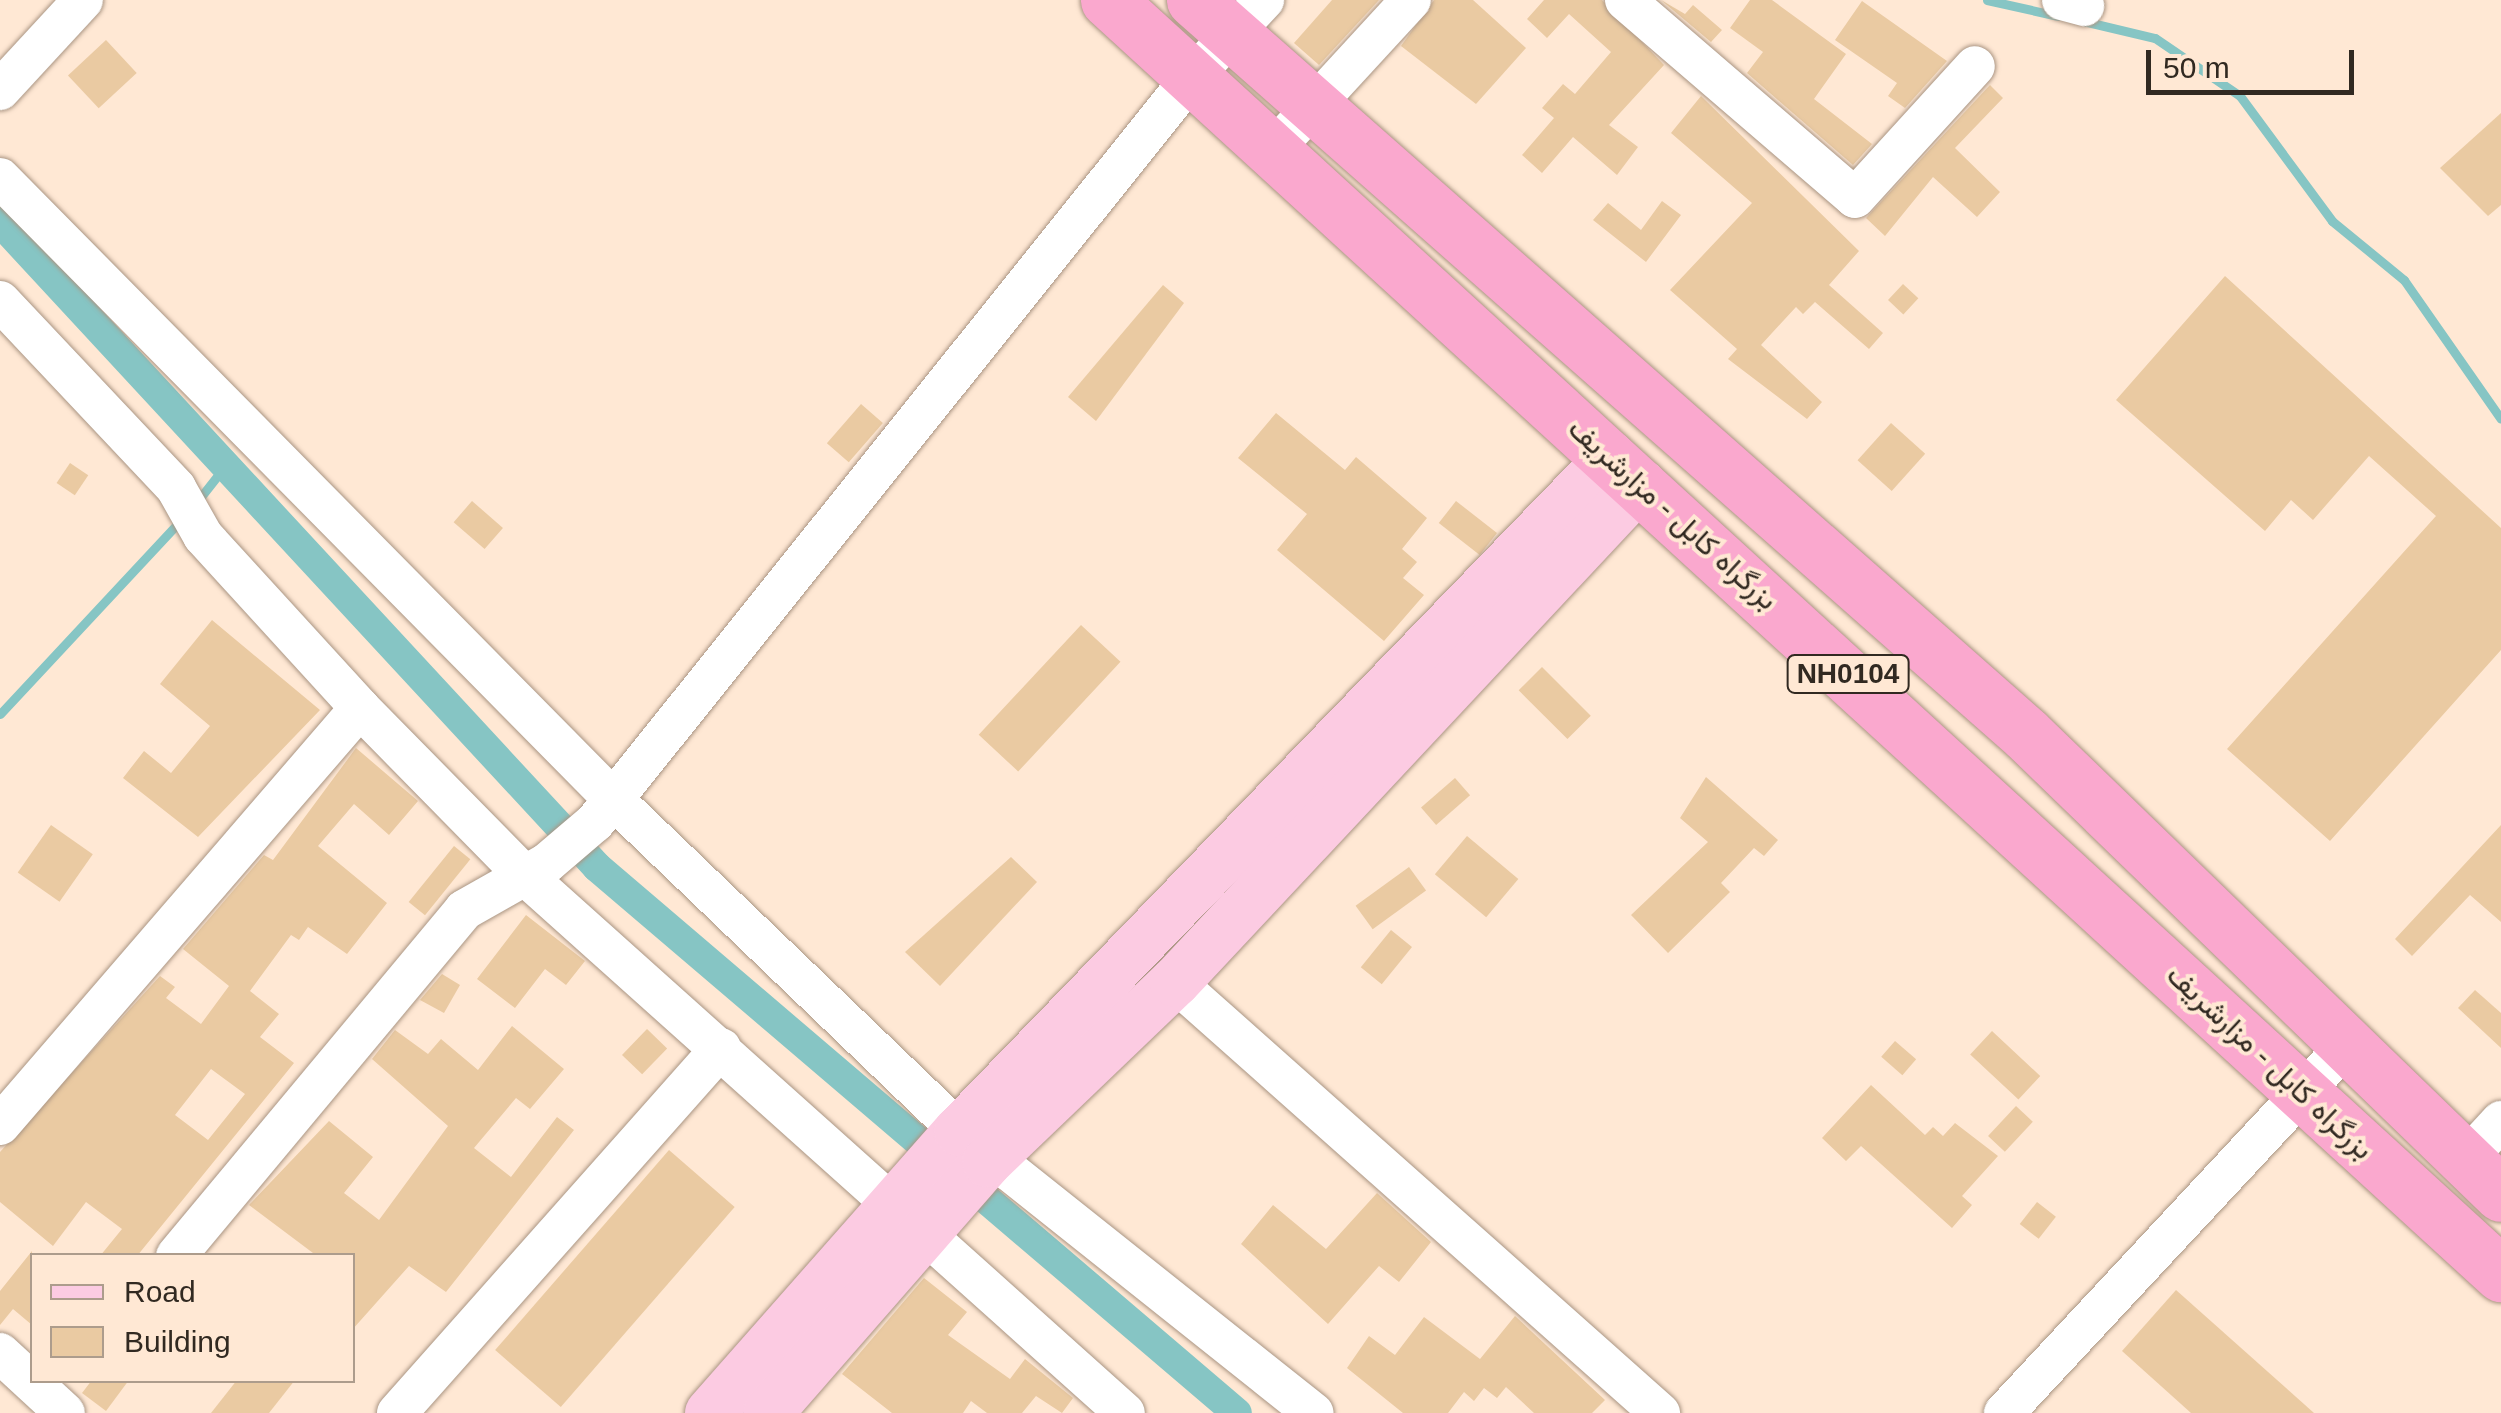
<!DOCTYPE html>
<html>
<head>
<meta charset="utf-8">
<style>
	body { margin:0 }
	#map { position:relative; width:2501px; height:1413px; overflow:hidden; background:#ffe8d4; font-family:Arial,Vazirmatn,sans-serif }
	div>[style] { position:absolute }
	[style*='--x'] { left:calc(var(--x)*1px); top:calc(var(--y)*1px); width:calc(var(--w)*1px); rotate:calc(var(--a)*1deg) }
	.stream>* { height:9px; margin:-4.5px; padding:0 4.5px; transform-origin:4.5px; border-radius:4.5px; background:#86c5c4 }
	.canal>* { height:30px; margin:-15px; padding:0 15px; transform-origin:15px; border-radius:15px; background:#86c5c4 }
	.building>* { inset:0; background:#eacaa2; transform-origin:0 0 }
	.roads { filter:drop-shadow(0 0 2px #aa9583) drop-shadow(0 0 2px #aa9583) }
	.minor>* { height:40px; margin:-20px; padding:0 20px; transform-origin:20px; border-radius:20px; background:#fff }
	.major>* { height:50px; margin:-25px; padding:0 25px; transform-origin:25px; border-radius:25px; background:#fccbe2 }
	.highway>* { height:55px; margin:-27.5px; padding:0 27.5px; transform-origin:27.5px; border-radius:27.5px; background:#faa8ce }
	span { translate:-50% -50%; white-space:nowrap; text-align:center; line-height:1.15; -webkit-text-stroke:8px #ffe8d4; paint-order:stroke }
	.shield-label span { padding:2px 8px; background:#ffe8d4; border:2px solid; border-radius:8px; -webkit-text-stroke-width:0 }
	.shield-label { font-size:28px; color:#312921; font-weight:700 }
	.street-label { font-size:30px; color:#312921 }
	.legend { position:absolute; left:30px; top:1253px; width:325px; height:130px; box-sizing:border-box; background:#ffe8d4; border:2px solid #ad9c8c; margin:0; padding:12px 18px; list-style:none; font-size:30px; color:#312921 }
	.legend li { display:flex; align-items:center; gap:20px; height:50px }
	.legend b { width:50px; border:2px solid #ad9c8c }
	.scale { position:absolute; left:2146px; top:50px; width:208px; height:45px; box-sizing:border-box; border:5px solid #312921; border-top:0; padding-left:12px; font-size:30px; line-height:35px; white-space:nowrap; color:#312921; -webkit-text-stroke:8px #ffe8d4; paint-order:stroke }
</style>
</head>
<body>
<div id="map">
	<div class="stream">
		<i style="--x:1987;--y:0;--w:73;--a:12.7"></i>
		<i style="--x:2083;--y:21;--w:74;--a:13.3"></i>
		<i style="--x:2155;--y:38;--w:103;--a:34.3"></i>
		<i style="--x:2240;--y:96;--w:155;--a:53.6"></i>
		<i style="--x:2332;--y:221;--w:93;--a:39.3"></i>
		<i style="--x:2404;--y:280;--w:169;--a:55.1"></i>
		<i style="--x:196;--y:503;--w:42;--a:-51.8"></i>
		<i style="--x:0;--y:714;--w:267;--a:-47"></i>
	</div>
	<div class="canal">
		<i style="--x:0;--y:222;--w:879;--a:47.21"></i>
		<i style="--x:597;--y:867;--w:841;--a:40.47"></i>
	</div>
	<div class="building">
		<i style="clip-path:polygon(1332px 0,1379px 0,1319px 65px,1294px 43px)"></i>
		<i style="clip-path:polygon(1434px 0,1473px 0,1526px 48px,1476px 104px,1401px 46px)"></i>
		<i style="clip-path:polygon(1544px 0,1602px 0,1664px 65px,1609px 125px,1638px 147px,1617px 175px,1573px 137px,1542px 173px,1522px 155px,1554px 118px,1542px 108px,1563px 84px,1575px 94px,1611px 52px,1569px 14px,1547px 38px,1527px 19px)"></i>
		<i style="clip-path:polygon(1661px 0,1685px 14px,1693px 5px,1722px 30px,1711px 42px)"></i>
		<i style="clip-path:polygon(1750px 0,1772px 0,1846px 54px,1814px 99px,1872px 144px,1853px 165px,1747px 73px,1763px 52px,1730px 28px)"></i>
		<i style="clip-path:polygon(1862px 1px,1947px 61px,1905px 108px,1888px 96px,1897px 83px,1835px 40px)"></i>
		<i style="left:106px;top:40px;width:45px;height:52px;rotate:47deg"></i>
		<i style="clip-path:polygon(1990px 85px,2003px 98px,1955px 148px,2000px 192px,1977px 217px,1933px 177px,1885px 236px,1866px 218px)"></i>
		<i style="clip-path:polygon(1701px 96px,1859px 251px,1829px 285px,1883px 333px,1869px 349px,1815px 302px,1803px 314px,1796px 307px,1761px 345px,1822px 402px,1807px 419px,1728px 359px,1737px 349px,1670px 290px,1752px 203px,1671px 133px)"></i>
		<i style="clip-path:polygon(2501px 113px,2501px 205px,2488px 216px,2440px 168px)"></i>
		<i style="clip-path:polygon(1662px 201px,1681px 215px,1646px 262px,1593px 220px,1608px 203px,1641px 230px)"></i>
		<i style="clip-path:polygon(2225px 276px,2501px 528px,2501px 650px,2330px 841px,2227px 749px,2436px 516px,2369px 456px,2313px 520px,2291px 500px,2265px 531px,2116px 400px)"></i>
		<i style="left:1903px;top:284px;width:21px;height:22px;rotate:43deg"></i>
		<i style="clip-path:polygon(1163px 285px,1184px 303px,1096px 421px,1068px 397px)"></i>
		<i style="left:861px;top:404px;width:29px;height:52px;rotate:41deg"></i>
		<i style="clip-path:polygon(1276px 413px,1345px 470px,1356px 457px,1427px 518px,1402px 549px,1417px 562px,1403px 578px,1424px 595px,1384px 641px,1277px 550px,1307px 514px,1238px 458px)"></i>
		<i style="left:1891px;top:423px;width:46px;height:50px;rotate:42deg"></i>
		<i style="left:70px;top:463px;width:22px;height:24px;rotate:34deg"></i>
		<i style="left:472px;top:501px;width:41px;height:28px;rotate:41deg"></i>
		<i style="left:1456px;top:501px;width:52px;height:28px;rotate:38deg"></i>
		<i style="clip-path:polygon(212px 620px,320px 710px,198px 837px,123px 778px,144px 751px,171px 773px,210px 726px,160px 684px)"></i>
		<i style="left:1081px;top:625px;width:54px;height:150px;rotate:43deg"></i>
		<i style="left:1542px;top:667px;width:69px;height:33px;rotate:45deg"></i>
		<i style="clip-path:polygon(evenodd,356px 748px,418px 801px,389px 835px,354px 804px,318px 846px,387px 903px,347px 954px,308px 927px,299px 940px,291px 935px,250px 991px,279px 1014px,260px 1037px,294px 1063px,137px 1256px,100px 1256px,122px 1229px,86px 1202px,53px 1246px,0 1202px,0 1152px,160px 976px,175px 987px,166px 998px,201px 1024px,229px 986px,183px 949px,264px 855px,273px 860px,356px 748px,211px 1069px,245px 1094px,208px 1140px,175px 1115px,211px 1069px)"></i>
		<i style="clip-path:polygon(1706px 777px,1778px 840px,1764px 856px,1754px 848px,1721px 883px,1730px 892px,1668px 953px,1631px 915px,1708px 842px,1680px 818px)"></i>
		<i style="left:1455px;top:778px;width:23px;height:45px;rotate:49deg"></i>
		<i style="left:51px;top:825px;width:51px;height:58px;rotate:35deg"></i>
		<i style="clip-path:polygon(2501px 825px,2501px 922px,2470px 895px,2412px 956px,2395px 939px)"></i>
		<i style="left:1467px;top:836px;width:67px;height:50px;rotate:40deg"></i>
		<i style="left:454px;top:846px;width:21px;height:72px;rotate:39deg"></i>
		<i style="clip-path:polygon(1011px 857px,1037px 882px,940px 986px,905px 952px)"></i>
		<i style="left:1409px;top:867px;width:29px;height:66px;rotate:54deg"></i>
		<i style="clip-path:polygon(526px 915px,585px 961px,566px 985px,545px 969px,515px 1008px,477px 979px)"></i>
		<i style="left:1391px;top:930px;width:27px;height:48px;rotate:39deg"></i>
		<i style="clip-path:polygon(442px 974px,460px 985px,444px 1013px,420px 1000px)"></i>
		<i style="clip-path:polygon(2475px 990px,2501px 1013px,2501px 1048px,2458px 1008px)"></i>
		<i style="clip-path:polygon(512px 1026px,564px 1069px,530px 1109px,516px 1098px,474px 1148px,511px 1177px,557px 1117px,574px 1130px,446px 1292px,409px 1266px,352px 1330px,352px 1256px,317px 1256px,249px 1205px,329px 1121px,373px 1157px,344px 1193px,379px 1220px,448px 1126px,372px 1059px,395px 1030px,428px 1054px,441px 1039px,478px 1070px)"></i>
		<i style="left:647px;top:1029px;width:28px;height:36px;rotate:44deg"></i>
		<i style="left:1992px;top:1031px;width:66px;height:32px;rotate:43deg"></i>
		<i style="left:1895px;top:1041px;width:28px;height:21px;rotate:41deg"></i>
		<i style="clip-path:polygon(1871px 1085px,1925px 1135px,1933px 1127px,1943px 1136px,1955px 1123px,1998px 1156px,1962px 1196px,1972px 1205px,1952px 1228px,1861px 1146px,1846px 1161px,1822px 1138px)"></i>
		<i style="left:2016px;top:1106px;width:23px;height:41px;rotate:43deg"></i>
		<i style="left:669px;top:1150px;width:87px;height:265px;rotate:41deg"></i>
		<i style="clip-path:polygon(1377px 1193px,1431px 1242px,1399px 1282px,1379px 1266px,1328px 1324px,1241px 1244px,1273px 1205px,1326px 1249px)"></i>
		<i style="left:2037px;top:1202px;width:24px;height:28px;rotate:38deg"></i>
		<i style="clip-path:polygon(32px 1251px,32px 1325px,13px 1309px,0 1325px,0 1291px)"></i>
		<i style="clip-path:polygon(924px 1278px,967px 1312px,948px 1335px,1010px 1379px,1025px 1359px,1073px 1398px,1062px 1413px,1036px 1396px,1022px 1413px,987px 1413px,971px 1401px,963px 1413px,892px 1413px,842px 1374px)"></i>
		<i style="clip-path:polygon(2176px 1290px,2314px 1413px,2191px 1413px,2122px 1351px)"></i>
		<i style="clip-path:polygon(1515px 1316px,1605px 1400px,1592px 1413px,1534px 1413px,1506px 1387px,1497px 1398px,1484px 1388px,1474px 1401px,1464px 1392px,1448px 1413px,1403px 1413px,1347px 1368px,1369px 1336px,1395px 1355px,1424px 1317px,1480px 1359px)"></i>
		<i style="clip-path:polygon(92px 1380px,129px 1380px,106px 1411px,82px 1393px)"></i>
		<i style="clip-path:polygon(237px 1380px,295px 1380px,269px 1413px,211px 1413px)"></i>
	</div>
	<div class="roads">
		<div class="minor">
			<i style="--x:1625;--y:0;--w:303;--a:40.7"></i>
			<i style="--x:1855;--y:198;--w:178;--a:-47.7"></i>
			<i style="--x:2062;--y:0;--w:23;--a:15"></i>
			<i style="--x:0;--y:90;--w:122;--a:-47.3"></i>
			<i style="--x:1272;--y:151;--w:205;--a:-47.4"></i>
			<i style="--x:0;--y:178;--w:871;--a:45.37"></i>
			<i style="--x:612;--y:798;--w:481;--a:43.8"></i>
			<i style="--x:959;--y:1131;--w:453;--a:38.5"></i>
			<i style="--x:0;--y:301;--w:257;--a:46.7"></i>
			<i style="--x:176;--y:488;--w:55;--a:60.6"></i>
			<i style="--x:203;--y:536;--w:233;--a:47.6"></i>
			<i style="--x:360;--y:708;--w:228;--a:45.5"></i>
			<i style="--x:520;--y:871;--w:812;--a:41.86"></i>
			<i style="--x:1175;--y:982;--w:649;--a:41.63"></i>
			<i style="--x:0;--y:1125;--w:551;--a:-49.2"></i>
			<i style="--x:2465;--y:1160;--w:53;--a:-47.3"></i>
			<i style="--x:176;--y:1256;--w:450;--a:-50.2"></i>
			<i style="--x:464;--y:910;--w:95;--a:-29.5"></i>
			<i style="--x:547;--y:863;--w:63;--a:-40.5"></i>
			<i style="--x:595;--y:822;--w:953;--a:-51.3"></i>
			<i style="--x:1191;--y:78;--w:107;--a:-46.9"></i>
			<i style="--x:0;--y:1353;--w:88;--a:42.7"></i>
			<i style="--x:397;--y:1413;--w:488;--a:-48.4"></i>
			<i style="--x:2004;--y:1413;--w:502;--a:-47.02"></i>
		</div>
		<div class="major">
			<i style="--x:710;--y:1413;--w:376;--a:-48.6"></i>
			<i style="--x:959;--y:1131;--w:938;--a:-45.95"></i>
			<i style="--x:768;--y:1413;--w:333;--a:-48.9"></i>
			<i style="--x:987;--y:1162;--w:260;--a:-43.8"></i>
			<i style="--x:1175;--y:982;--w:682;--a:-46.9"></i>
		</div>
		<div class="highway">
			<i style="--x:1108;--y:0;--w:1888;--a:42.45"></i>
			<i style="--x:1194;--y:0;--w:1109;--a:41.42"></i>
			<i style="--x:2026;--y:734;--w:661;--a:44.08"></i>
		</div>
	</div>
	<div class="shield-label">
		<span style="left:1848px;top:674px">NH0104</span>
	</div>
	<div class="street-label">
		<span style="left:1673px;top:514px;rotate:42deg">بزرگراه کابل - مزارشریف</span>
		<span style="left:2270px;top:1062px;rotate:43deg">بزرگراه کابل - مزارشریف</span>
	</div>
	<ul class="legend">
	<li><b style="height:12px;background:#fccbe2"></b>Road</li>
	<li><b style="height:28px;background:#eacaa2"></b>Building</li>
	</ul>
	<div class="scale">50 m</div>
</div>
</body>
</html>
